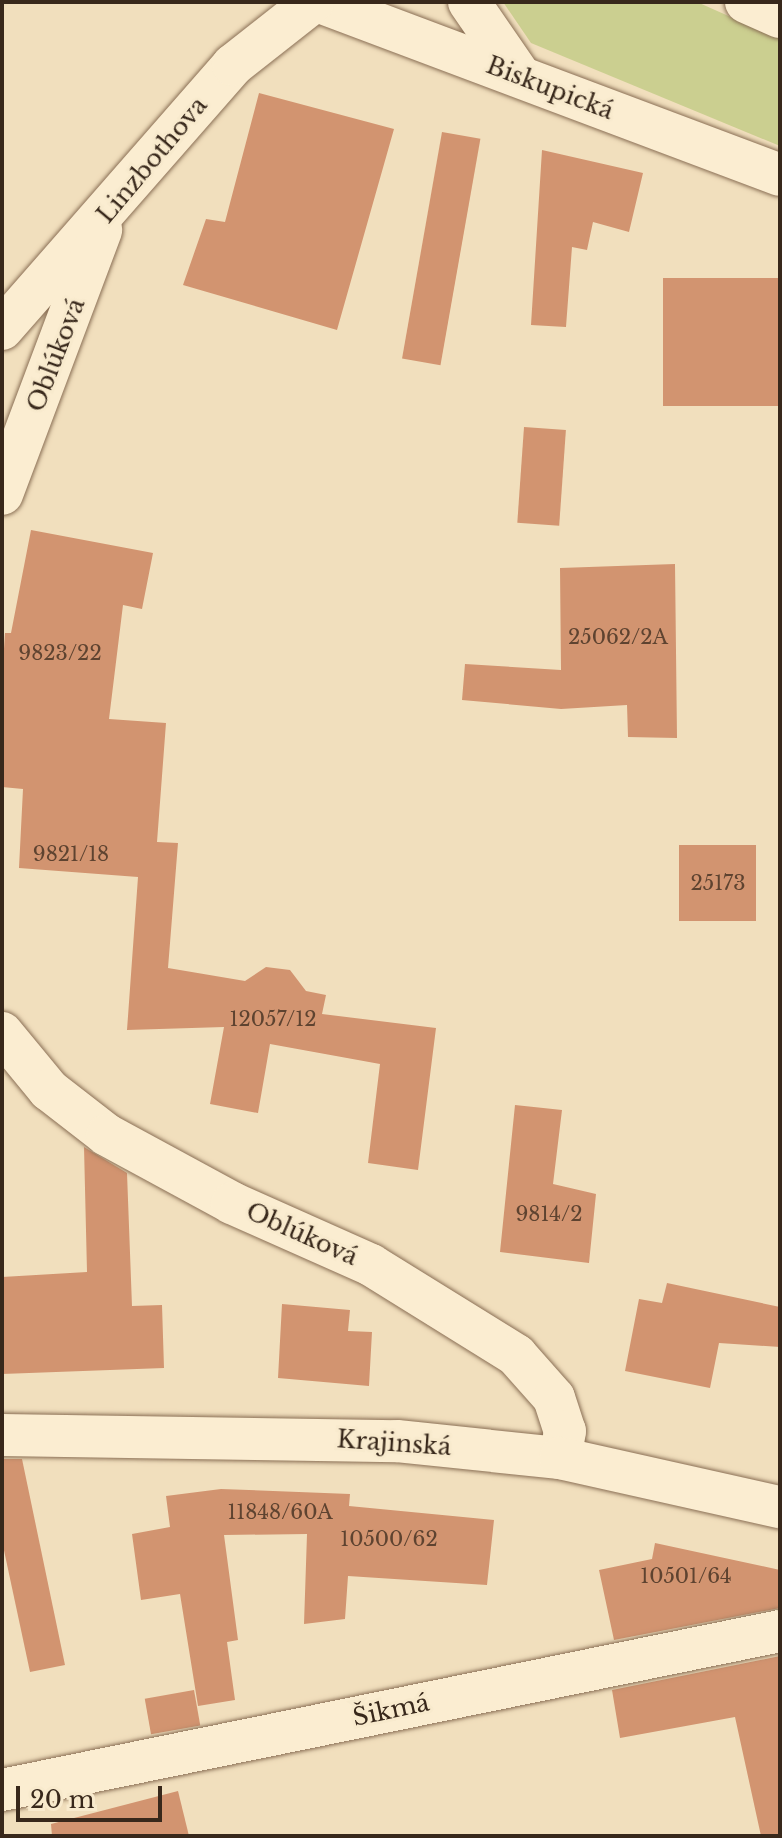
<!DOCTYPE html>
<html>
<head>
<meta charset="utf-8">
<style>
	body { margin:0 }
	#map { position:relative; width:782px; height:1838px; overflow:hidden; background:#f1dfbd; font-family:"Libre Baskerville",serif }
	div>[style] { position:absolute }
	[style*='--x'] { left:calc(var(--x)*1px); top:calc(var(--y)*1px); width:calc(var(--w)*1px); rotate:calc(var(--a)*1deg) }
	.green>* { inset:0; background:#cbcf90 }
	.building>* { inset:0; background:#d29470; transform-origin:0 0 }
	.roads { filter:drop-shadow(0 0 2px #8a6f55) drop-shadow(0 0 2px #8a6f55) }
	.minor>* { height:42px; margin:-21px; padding:0 21px; transform-origin:21px; border-radius:21px; background:#fbedd1 }
	span { translate:-50% -50%; white-space:nowrap; text-align:center; line-height:1.15; -webkit-text-stroke:6px #f8eacd; paint-order:stroke }
	.number-label { font-size:20px; color:#5e4330 }
	.number-label span { -webkit-text-stroke-width:0 }
	.street-label { font-size:24px; color:#38281b }
	.frame { position:absolute; inset:0; border:4px solid #38281b; pointer-events:none }
	.scale { position:absolute; left:16px; top:1786px; width:146px; height:36px; box-sizing:border-box; border:4px solid #38281b; border-top:0; padding-left:10px; font-size:24px; line-height:28px; white-space:nowrap; color:#38281b; -webkit-text-stroke:6px #f8eacd; paint-order:stroke }
</style>
</head>
<body>
<div id="map">
	<div class="green">
		<i style="clip-path:polygon(503px 2px,697px 2px,780px 39px,780px 146px,531px 43px)"></i>
	</div>
	<div class="building">
		<i style="clip-path:polygon(259px 93px,394px 129px,337px 330px,183px 285px,206px 219px,225px 222px)"></i>
		<i style="left:442px;top:132px;width:39px;height:230px;rotate:10deg"></i>
		<i style="clip-path:polygon(542px 150px,643px 173px,629px 232px,593px 222px,587px 250px,572px 247px,566px 327px,531px 325px)"></i>
		<i style="left:663px;top:278px;width:117px;height:128px"></i>
		<i style="left:524px;top:427px;width:42px;height:96px;rotate:4deg"></i>
		<i style="clip-path:polygon(31px 530px,153px 553px,142px 609px,123px 605px,109px 719px,166px 723px,157px 842px,178px 843px,168px 968px,245px 981px,266px 967px,290px 970px,306px 991px,326px 995px,322px 1014px,436px 1028px,418px 1170px,368px 1163px,380px 1064px,270px 1044px,258px 1113px,210px 1104px,224px 1027px,127px 1030px,138px 877px,19px 868px,23px 789px,2px 787px,2px 680px,5px 633px,11px 633px)"></i>
		<i style="clip-path:polygon(675px 564px,677px 738px,628px 737px,627px 705px,561px 709px,462px 700px,465px 664px,561px 670px,560px 568px)"></i>
		<i style="left:679px;top:845px;width:77px;height:76px"></i>
		<i style="clip-path:polygon(515px 1105px,562px 1110px,553px 1184px,596px 1194px,589px 1263px,500px 1252px)"></i>
		<i style="clip-path:polygon(84px 1147px,127px 1173px,132px 1306px,162px 1305px,164px 1368px,2px 1374px,2px 1277px,87px 1272px)"></i>
		<i style="clip-path:polygon(667px 1283px,780px 1307px,780px 1347px,719px 1343px,710px 1388px,625px 1371px,639px 1299px,662px 1303px)"></i>
		<i style="clip-path:polygon(282px 1304px,350px 1310px,348px 1331px,372px 1332px,369px 1386px,278px 1378px)"></i>
		<i style="clip-path:polygon(2px 1459px,22px 1459px,65px 1665px,30px 1672px,2px 1541px)"></i>
		<i style="clip-path:polygon(221px 1489px,350px 1494px,349px 1506px,494px 1520px,487px 1585px,348px 1576px,345px 1619px,304px 1624px,307px 1534px,224px 1535px,238px 1640px,227px 1642px,235px 1700px,198px 1706px,180px 1594px,141px 1600px,132px 1534px,170px 1527px,166px 1496px)"></i>
		<i style="clip-path:polygon(655px 1543px,780px 1570px,780px 1608px,614px 1640px,599px 1570px,652px 1559px)"></i>
		<i style="clip-path:polygon(780px 1656px,780px 1836px,761px 1836px,735px 1717px,620px 1738px,612px 1690px)"></i>
		<i style="left:194px;top:1690px;width:36px;height:50px;rotate:80deg"></i>
		<i style="clip-path:polygon(178px 1791px,189px 1836px,52px 1836px,51px 1824px)"></i>
	</div>
	<div class="roads">
		<div class="minor">
			<i style="--x:320;--y:2;--w:491;--a:20.6"></i>
			<i style="--x:469;--y:2;--w:90;--a:55.4"></i>
			<i style="--x:746;--y:2;--w:37;--a:24"></i>
			<i style="--x:2;--y:329;--w:351;--a:-48.8"></i>
			<i style="--x:233;--y:65;--w:102;--a:-38.2"></i>
			<i style="--x:2;--y:494;--w:282;--a:-69.4"></i>
			<i style="--x:2;--y:1033;--w:74;--a:50.5"></i>
			<i style="--x:49;--y:1090;--w:73;--a:37.8"></i>
			<i style="--x:107;--y:1135;--w:142;--a:28.5"></i>
			<i style="--x:232;--y:1203;--w:152;--a:24"></i>
			<i style="--x:371;--y:1265;--w:171;--a:31.8"></i>
			<i style="--x:516;--y:1355;--w:57;--a:48.5"></i>
			<i style="--x:554;--y:1398;--w:35;--a:72"></i>
			<i style="--x:565;--y:1431;--w:27;--a:100"></i>
			<i style="--x:2;--y:1435;--w:395;--a:0.9"></i>
			<i style="--x:397;--y:1441;--w:164;--a:6"></i>
			<i style="--x:560;--y:1458;--w:225;--a:12.6"></i>
			<i style="--x:2;--y:1790;--w:794;--a:-11.55"></i>
		</div>
	</div>
	<div class="number-label">
		<span style="left:618px;top:637px">25062/2A</span>
		<span style="left:60px;top:653px">9823/22</span>
		<span style="left:71px;top:854px">9821/18</span>
		<span style="left:718px;top:883px">25173</span>
		<span style="left:273px;top:1019px">12057/12</span>
		<span style="left:549px;top:1214px">9814/2</span>
		<span style="left:280px;top:1512px">11848/60A</span>
		<span style="left:389px;top:1539px">10500/62</span>
		<span style="left:686px;top:1576px">10501/64</span>
	</div>
	<div class="street-label">
		<span style="left:550px;top:88px;rotate:21deg">Biskupická</span>
		<span style="left:152px;top:160px;rotate:-50deg">Linzbothova</span>
		<span style="left:56px;top:355px;rotate:-69deg">Oblúková</span>
		<span style="left:302px;top:1234px;rotate:24deg">Oblúková</span>
		<span style="left:394px;top:1443px;rotate:4deg">Krajinská</span>
		<span style="left:391px;top:1710px;rotate:-12deg">Šikmá</span>
	</div>
	<div class="frame"></div>
	<div class="scale">20 m</div>
</div>
</body>
</html>
